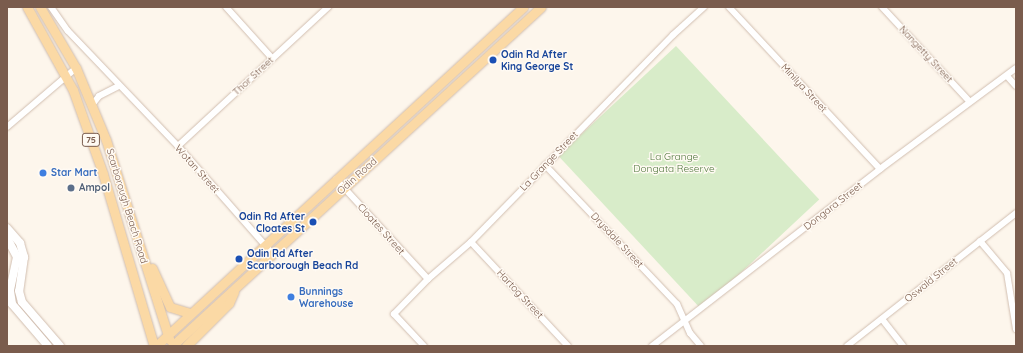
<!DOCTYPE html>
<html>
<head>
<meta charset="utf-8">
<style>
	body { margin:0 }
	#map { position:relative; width:1023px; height:353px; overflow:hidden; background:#fdf6ec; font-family:Quicksand,sans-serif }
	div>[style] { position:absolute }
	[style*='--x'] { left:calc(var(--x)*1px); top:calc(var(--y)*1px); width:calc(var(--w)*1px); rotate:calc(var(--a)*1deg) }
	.green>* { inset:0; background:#d8ecc9; transform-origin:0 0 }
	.roads { filter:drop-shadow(0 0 1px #d1beb0) drop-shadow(0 0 1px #d1beb0) }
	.street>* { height:6px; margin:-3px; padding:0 3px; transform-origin:3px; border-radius:3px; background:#fff }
	.secondary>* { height:8px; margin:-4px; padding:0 4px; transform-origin:4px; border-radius:4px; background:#fff }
	.primary>* { height:9px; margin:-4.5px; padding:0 4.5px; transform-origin:4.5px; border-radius:4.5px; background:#fbd9a5 }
	.dots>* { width:11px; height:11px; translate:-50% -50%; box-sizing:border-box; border:2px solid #fffaf3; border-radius:50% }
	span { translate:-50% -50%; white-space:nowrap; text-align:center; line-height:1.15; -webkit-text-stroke:3px #fffaf3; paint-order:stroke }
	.shield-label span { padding:1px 3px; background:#fffaf3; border:1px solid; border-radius:3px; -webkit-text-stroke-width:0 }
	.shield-label { font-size:9px; color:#7a5c4d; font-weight:700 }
	.transit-label { font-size:10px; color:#164399; font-weight:700 }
	.left { translate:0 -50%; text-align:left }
	.right { translate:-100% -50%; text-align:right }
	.street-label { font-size:10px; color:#7a5c4d }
	.park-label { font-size:10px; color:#537a41 }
	.shop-label { font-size:10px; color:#366cbe; font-weight:700 }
	.service-label { font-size:10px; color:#4e5e75; font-weight:700 }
	.frame { position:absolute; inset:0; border:8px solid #7a5c4d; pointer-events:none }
</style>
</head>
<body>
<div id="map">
	<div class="green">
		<i style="left:676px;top:46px;width:210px;height:161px;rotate:47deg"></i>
	</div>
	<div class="roads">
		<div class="street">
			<i style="--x:51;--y:7;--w:29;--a:55"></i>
			<i style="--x:68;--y:31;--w:159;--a:46.3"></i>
			<i style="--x:178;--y:146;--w:144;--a:48.7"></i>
			<i style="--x:226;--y:7;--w:69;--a:48"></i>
			<i style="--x:729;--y:7;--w:221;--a:47"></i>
			<i style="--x:882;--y:7;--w:129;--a:47.2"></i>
			<i style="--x:1007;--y:76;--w:13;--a:48"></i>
			<i style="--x:92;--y:105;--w:11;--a:-52"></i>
			<i style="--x:99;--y:96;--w:22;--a:-27"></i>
			<i style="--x:7;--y:127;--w:91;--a:-40.5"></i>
			<i style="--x:178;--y:146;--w:205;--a:-42.8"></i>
			<i style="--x:545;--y:165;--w:192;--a:46.5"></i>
			<i style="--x:677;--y:304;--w:32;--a:66"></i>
			<i style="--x:690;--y:333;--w:17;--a:50"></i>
			<i style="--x:336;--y:179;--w:136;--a:47.4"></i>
			<i style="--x:980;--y:241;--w:42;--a:49.8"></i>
			<i style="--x:1007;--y:273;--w:57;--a:80.9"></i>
			<i style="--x:471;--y:242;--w:142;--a:47"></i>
			<i style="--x:882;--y:319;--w:34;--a:52"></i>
			<i style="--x:424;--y:346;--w:44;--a:-133.2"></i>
			<i style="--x:394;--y:314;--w:49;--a:-45.8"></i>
			<i style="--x:428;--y:279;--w:57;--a:-40.7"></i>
			<i style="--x:471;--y:242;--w:289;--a:-45.7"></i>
			<i style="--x:673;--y:35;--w:42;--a:-42.1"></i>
			<i style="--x:652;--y:346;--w:289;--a:-37.8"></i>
			<i style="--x:880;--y:169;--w:169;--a:-36.6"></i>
			<i style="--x:847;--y:346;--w:215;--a:-38.2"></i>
		</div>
		<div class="secondary">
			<i style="--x:7;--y:228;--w:20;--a:49"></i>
			<i style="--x:20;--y:243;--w:15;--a:74"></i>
			<i style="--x:24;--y:257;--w:34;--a:98"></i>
			<i style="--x:19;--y:291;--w:11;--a:75"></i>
			<i style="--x:22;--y:302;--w:58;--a:49.2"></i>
			<i style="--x:7;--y:238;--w:21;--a:62"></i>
			<i style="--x:17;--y:257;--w:35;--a:102"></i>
			<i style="--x:10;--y:291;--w:13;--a:81"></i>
			<i style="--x:12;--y:304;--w:55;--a:49.4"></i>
		</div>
		<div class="primary">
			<i style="--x:27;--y:7;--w:95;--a:61"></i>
			<i style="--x:73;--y:90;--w:89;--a:70.3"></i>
			<i style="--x:103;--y:174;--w:179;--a:73.5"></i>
			<i style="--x:40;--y:7;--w:71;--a:59.5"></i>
			<i style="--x:76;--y:68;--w:78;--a:67.4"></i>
			<i style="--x:106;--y:140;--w:209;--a:72.4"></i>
			<i style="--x:152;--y:268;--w:43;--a:65.2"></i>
			<i style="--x:170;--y:307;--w:21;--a:17"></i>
			<i style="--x:156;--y:346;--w:500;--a:-42.7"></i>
			<i style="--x:172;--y:346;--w:501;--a:-42.57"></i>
			<i style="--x:186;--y:346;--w:61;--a:-45"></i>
			<i style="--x:229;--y:303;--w:12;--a:-66"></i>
		</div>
	</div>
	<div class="dots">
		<i style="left:493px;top:60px;background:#1a4fb4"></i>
		<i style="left:43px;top:173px;background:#3f7fe0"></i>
		<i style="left:71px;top:188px;background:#5c6f8a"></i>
		<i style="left:313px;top:222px;background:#1a4fb4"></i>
		<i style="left:239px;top:259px;background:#1a4fb4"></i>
		<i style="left:291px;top:297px;background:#3f7fe0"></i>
	</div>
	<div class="shield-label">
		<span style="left:91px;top:140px">75</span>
	</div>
	<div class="transit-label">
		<span class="left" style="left:501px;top:60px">Odin Rd After<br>King George St</span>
		<span class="right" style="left:305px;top:222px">Odin Rd After<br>Cloates St</span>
		<span class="left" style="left:247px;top:259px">Odin Rd After<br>Scarborough Beach Rd</span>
	</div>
	<div class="street-label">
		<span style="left:926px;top:54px;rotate:47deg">Nangetty Street</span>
		<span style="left:253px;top:76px;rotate:-43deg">Thor Street</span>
		<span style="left:804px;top:88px;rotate:47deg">Minilya Street</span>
		<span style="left:549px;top:161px;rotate:-46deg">La Grange Street</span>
		<span style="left:197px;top:169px;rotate:48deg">Wotan Street</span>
		<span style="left:357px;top:176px;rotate:-42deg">Odin Road</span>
		<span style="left:127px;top:206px;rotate:73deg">Scarborough Beach Road</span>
		<span style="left:833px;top:206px;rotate:-38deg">Dongara Street</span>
		<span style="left:381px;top:229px;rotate:48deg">Cloates Street</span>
		<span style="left:617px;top:240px;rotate:47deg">Drysdale Street</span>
		<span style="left:931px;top:280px;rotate:-39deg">Oswald Street</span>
		<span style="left:520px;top:294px;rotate:47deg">Hartog Street</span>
	</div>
	<div class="park-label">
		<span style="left:674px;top:162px">La Grange<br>Dongata Reserve</span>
	</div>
	<div class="shop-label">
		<span class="left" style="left:51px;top:173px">Star Mart</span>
		<span class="left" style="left:299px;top:297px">Bunnings<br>Warehouse</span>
	</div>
	<div class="service-label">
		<span class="left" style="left:79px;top:188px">Ampol</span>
	</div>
	<div class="frame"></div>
</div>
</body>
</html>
